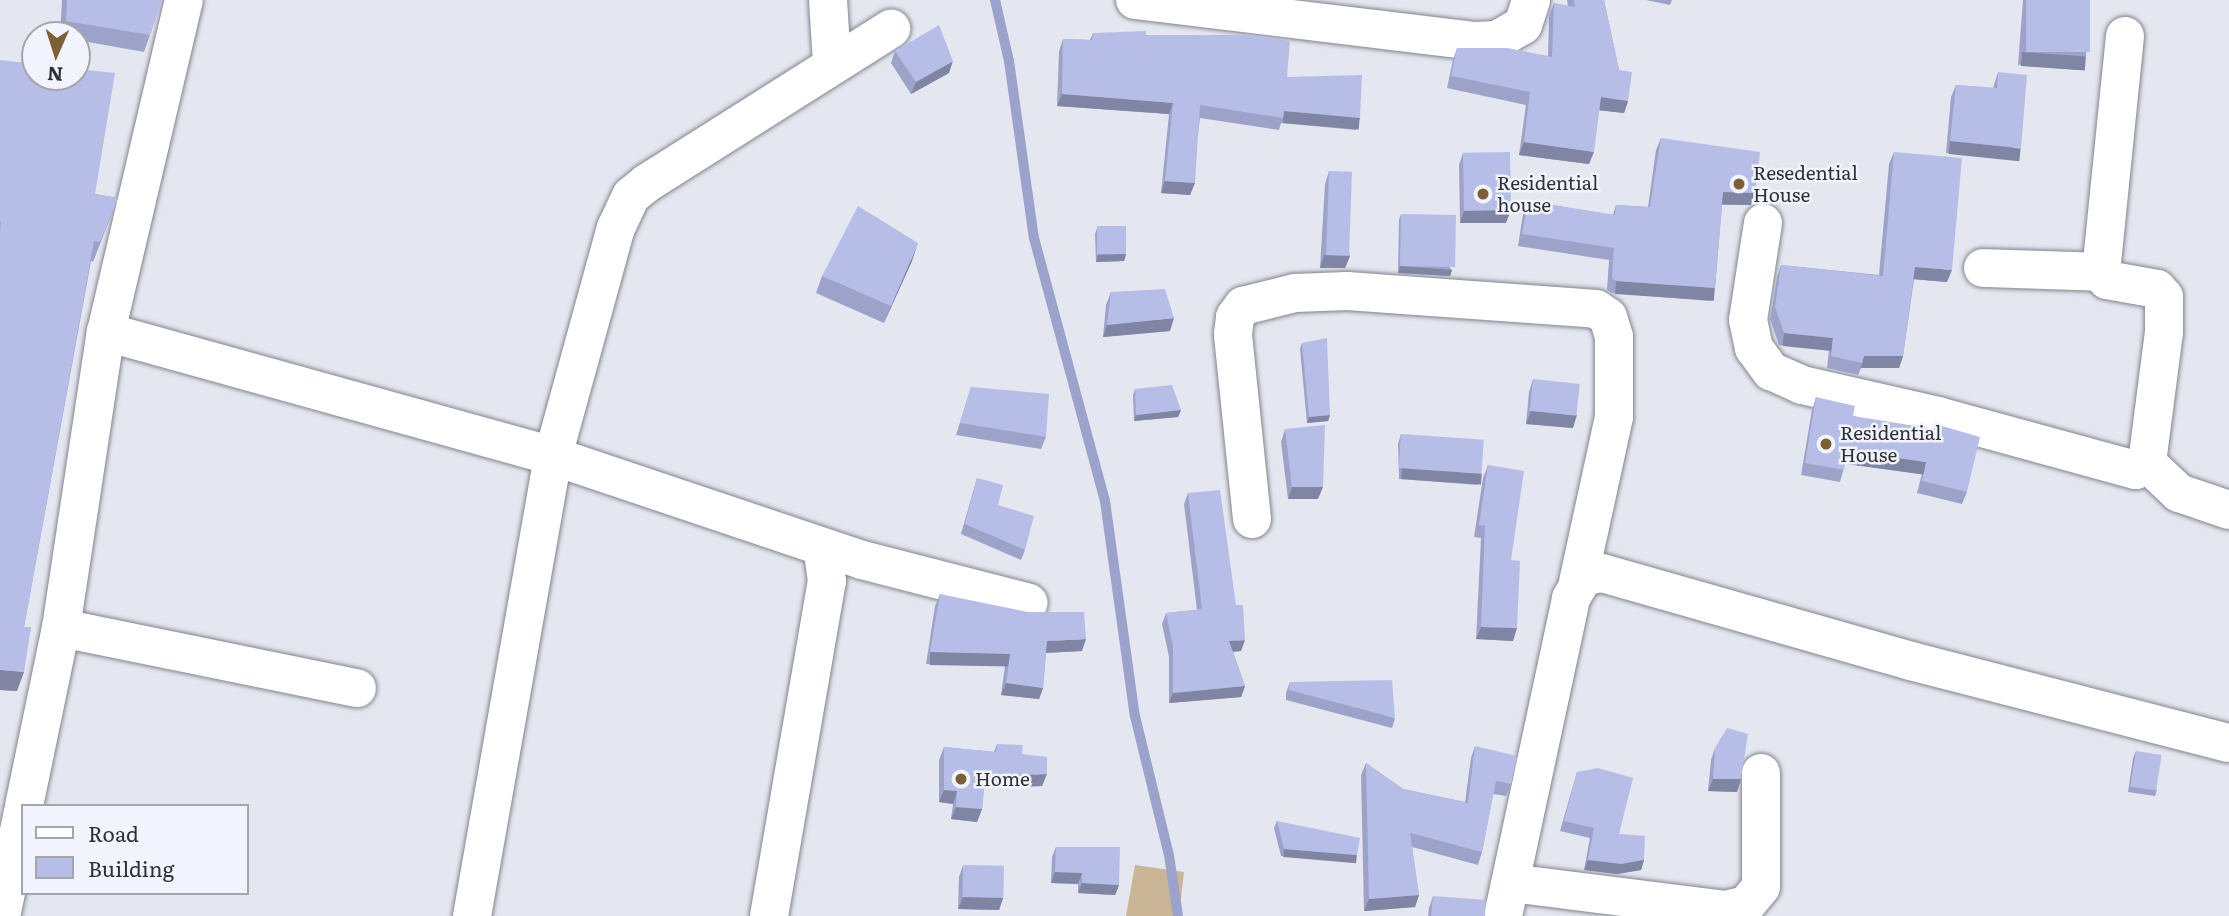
<!DOCTYPE html>
<html>
<head>
<meta charset="utf-8">
<style>
	body { margin:0 }
	#map { position:relative; width:2229px; height:916px; overflow:hidden; background:#e4e6f0; font-family:Literata,serif }
	div>[style] { position:absolute }
	[style*='--x'] { left:calc(var(--x)*1px); top:calc(var(--y)*1px); width:calc(var(--w)*1px); rotate:calc(var(--a)*1deg) }
	.green>* { inset:0; background:#cab596 }
	.stream>* { height:10px; margin:-5px; padding:0 5px; transform-origin:5px; border-radius:5px; background:#9ba2cb }
	.roads { filter:drop-shadow(0 0 2px #83858d) drop-shadow(0 0 2px #83858d) }
	.minor>* { height:38px; margin:-19px; padding:0 19px; transform-origin:19px; border-radius:19px; background:#fff }
	.wall>* { inset:0; background:#9da3c8 }
	.shaded-wall>* { inset:0; background:#7f85a2; transform-origin:0 0 }
	.building>* { inset:0; background:#b6bee8; transform-origin:0 0 }
	.dots>* { width:19px; height:19px; translate:-50% -50%; box-sizing:border-box; border:4px solid #f1f3fd; border-radius:50% }
	span { translate:-50% -50%; white-space:nowrap; text-align:center; line-height:1.15; -webkit-text-stroke:5px #f1f3fd; paint-order:stroke }
	.poi-label { font-size:19px; color:#303134 }
	.left { translate:0 -50%; text-align:left }
	.legend { position:absolute; left:21px; top:804px; width:228px; height:91px; box-sizing:border-box; background:#f1f3fd; border:2px solid #a4a5ad; margin:0; padding:9px 12px; list-style:none; font-size:21px; color:#303134 }
	.legend li { display:flex; align-items:center; gap:14px; height:35px }
	.legend b { width:35px; border:2px solid #a4a5ad }
	.north { position:absolute; left:21px; top:21px; width:70px; height:70px; box-sizing:border-box; background:#f1f3fd; border:2px solid #a4a5ad; border-radius:50%; rotate:183deg; font-size:19px; font-weight:700; line-height:28px; text-align:center; color:#303134 }
	.north::after { content:''; display:block; margin:auto; width:24px; height:32px; background:#7c6033; clip-path:polygon(50% 0,100% 100%,50% 72%,0 100%) }
</style>
</head>
<body>
<div id="map">
	<div class="green">
		<i style="clip-path:polygon(1135px 865px,1184px 872px,1179px 916px,1126px 916px)"></i>
	</div>
	<div class="stream">
		<i style="--x:995;--y:0;--w:63;--a:77.1"></i>
		<i style="--x:1009;--y:61;--w:179;--a:82"></i>
		<i style="--x:1034;--y:238;--w:272;--a:74.9"></i>
		<i style="--x:1105;--y:501;--w:217;--a:82.1"></i>
		<i style="--x:1135;--y:716;--w:143;--a:76.3"></i>
		<i style="--x:1169;--y:855;--w:62;--a:81.6"></i>
	</div>
	<div class="roads">
		<div class="minor">
			<i style="--x:828;--y:0;--w:64;--a:86.4"></i>
			<i style="--x:1135;--y:0;--w:343;--a:6.9"></i>
			<i style="--x:1476;--y:41;--w:21;--a:-3"></i>
			<i style="--x:1497;--y:40;--w:30;--a:-30"></i>
			<i style="--x:1523;--y:25;--w:26;--a:-72"></i>
			<i style="--x:2125;--y:36;--w:237;--a:95.8"></i>
			<i style="--x:2101;--y:272;--w:10;--a:53"></i>
			<i style="--x:2107;--y:280;--w:51;--a:10.2"></i>
			<i style="--x:2157;--y:289;--w:11;--a:49"></i>
			<i style="--x:2164;--y:297;--w:35;--a:90"></i>
			<i style="--x:2164;--y:332;--w:132;--a:97.4"></i>
			<i style="--x:2147;--y:463;--w:44;--a:43.2"></i>
			<i style="--x:2179;--y:493;--w:53;--a:18.8"></i>
			<i style="--x:1763;--y:223;--w:98;--a:98.8"></i>
			<i style="--x:1748;--y:320;--w:29;--a:78"></i>
			<i style="--x:1754;--y:348;--w:29;--a:54"></i>
			<i style="--x:1771;--y:371;--w:34;--a:24"></i>
			<i style="--x:1802;--y:385;--w:139;--a:12.8"></i>
			<i style="--x:1938;--y:416;--w:205;--a:15.3"></i>
			<i style="--x:2136;--y:470;--w:13;--a:-32"></i>
			<i style="--x:1983;--y:268;--w:118;--a:1.9"></i>
			<i style="--x:106;--y:332;--w:464;--a:15.5"></i>
			<i style="--x:553;--y:456;--w:326;--a:18.6"></i>
			<i style="--x:862;--y:560;--w:172;--a:14.4"></i>
			<i style="--x:1252;--y:519;--w:186;--a:-95.9"></i>
			<i style="--x:1233;--y:334;--w:17;--a:-83"></i>
			<i style="--x:1235;--y:317;--w:14;--a:-54"></i>
			<i style="--x:1243;--y:306;--w:54;--a:-14"></i>
			<i style="--x:1295;--y:293;--w:52;--a:-2.2"></i>
			<i style="--x:1347;--y:291;--w:250;--a:4.1"></i>
			<i style="--x:1596;--y:309;--w:14;--a:34"></i>
			<i style="--x:1608;--y:317;--w:21;--a:73"></i>
			<i style="--x:1614;--y:337;--w:80;--a:90"></i>
			<i style="--x:1614;--y:417;--w:169;--a:102.3"></i>
			<i style="--x:61;--y:628;--w:302;--a:11.5"></i>
			<i style="--x:24;--y:806;--w:182;--a:-78.3"></i>
			<i style="--x:61;--y:628;--w:299;--a:-81.4"></i>
			<i style="--x:106;--y:332;--w:341;--a:-76.8"></i>
			<i style="--x:1511;--y:883;--w:217;--a:7.2"></i>
			<i style="--x:1726;--y:910;--w:21;--a:-14"></i>
			<i style="--x:1746;--y:905;--w:23;--a:-50"></i>
			<i style="--x:1761;--y:887;--w:114;--a:-90"></i>
			<i style="--x:1;--y:916;--w:106;--a:-78.1"></i>
			<i style="--x:472;--y:916;--w:467;--a:-80"></i>
			<i style="--x:553;--y:456;--w:237;--a:-74.6"></i>
			<i style="--x:616;--y:228;--w:35;--a:-65"></i>
			<i style="--x:631;--y:196;--w:21;--a:-39"></i>
			<i style="--x:647;--y:183;--w:289;--a:-32.3"></i>
			<i style="--x:769;--y:916;--w:340;--a:-80.2"></i>
			<i style="--x:827;--y:581;--w:34;--a:-98"></i>
			<i style="--x:1503;--y:916;--w:325;--a:-77.9"></i>
			<i style="--x:1571;--y:598;--w:26;--a:-59"></i>
			<i style="--x:1584;--y:576;--w:18;--a:-9"></i>
			<i style="--x:1602;--y:573;--w:321;--a:15.9"></i>
			<i style="--x:1911;--y:661;--w:328;--a:14.5"></i>
		</div>
	</div>
	<div class="wall">
		<i style="clip-path:polygon(62px 0,162px 0,144px 52px,77px 40px,77px 35px,60px 35px)"></i>
		<i style="clip-path:polygon(1567px 0,1604px 0,1619px 70px,1628px 101px,1624px 113px,1599px 110px,1589px 164px,1519px 155px,1526px 105px,1447px 88px,1453px 60px,1457px 48px,1548px 56px,1549px 15px,1554px 3px,1568px 6px)"></i>
		<i style="clip-path:polygon(1646px 0,1672px 0,1670px 5px)"></i>
		<i style="clip-path:polygon(2023px 0,2090px 0,2086px 57px,2081px 70px,2018px 65px)"></i>
		<i style="clip-path:polygon(1093px 33px,1146px 35px,1287px 77px,1360px 118px,1356px 130px,1281px 123px,1279px 130px,1200px 118px,1190px 195px,1161px 193px,1169px 114px,1057px 106px,1059px 51px,1063px 39px,1090px 40px)"></i>
		<i style="clip-path:polygon(895px 51px,949px 73px,911px 94px,891px 63px)"></i>
		<i style="clip-path:polygon(0 60px,95px 194px,118px 198px,93px 262px,91px 261px,24px 627px,17px 691px,0 690px)"></i>
		<i style="clip-path:polygon(1998px 72px,2016px 160px,1946px 153px,1951px 97px,1956px 85px,1993px 88px)"></i>
		<i style="clip-path:polygon(1661px 138px,1755px 193px,1751px 205px,1722px 205px,1715px 288px,1711px 301px,1612px 293px,1607px 290px,1609px 260px,1518px 246px,1523px 214px,1528px 201px,1613px 215px,1616px 205px,1648px 207px,1656px 150px)"></i>
		<i style="clip-path:polygon(1894px 152px,1947px 282px,1914px 279px,1903px 356px,1899px 368px,1861px 368px,1858px 375px,1827px 368px,1829px 350px,1779px 345px,1770px 319px,1777px 277px,1781px 265px,1879px 275px,1889px 164px)"></i>
		<i style="clip-path:polygon(1463px 153px,1506px 223px,1460px 223px,1459px 165px)"></i>
		<i style="clip-path:polygon(1329px 171px,1350px 256px,1345px 268px,1320px 268px,1325px 184px)"></i>
		<i style="clip-path:polygon(1401px 214px,1452px 270px,1450px 276px,1398px 273px,1399px 220px)"></i>
		<i style="clip-path:polygon(1097px 228px,1126px 254px,1124px 261px,1096px 262px,1095px 234px)"></i>
		<i style="clip-path:polygon(912px 261px,884px 323px,816px 293px,822px 276px)"></i>
		<i style="clip-path:polygon(1111px 292px,1170px 331px,1103px 337px,1106px 305px)"></i>
		<i style="clip-path:polygon(1302px 343px,1330px 415px,1328px 421px,1307px 423px,1300px 349px)"></i>
		<i style="clip-path:polygon(1533px 379px,1573px 428px,1526px 424px,1529px 392px)"></i>
		<i style="clip-path:polygon(971px 387px,1046px 437px,1041px 449px,956px 435px)"></i>
		<i style="clip-path:polygon(1135px 389px,1181px 410px,1178px 417px,1134px 421px,1133px 395px)"></i>
		<i style="clip-path:polygon(1816px 397px,1853px 416px,1967px 492px,1962px 504px,1917px 493px,1922px 474px,1845px 464px,1840px 482px,1801px 475px,1812px 410px)"></i>
		<i style="clip-path:polygon(1285px 429px,1318px 499px,1288px 499px,1281px 442px)"></i>
		<i style="clip-path:polygon(1401px 434px,1478px 485px,1399px 479px,1398px 444px)"></i>
		<i style="clip-path:polygon(1488px 465px,1511px 560px,1513px 641px,1476px 639px,1481px 538px,1474px 537px,1483px 478px)"></i>
		<i style="clip-path:polygon(977px 478px,998px 505px,1025px 550px,1021px 560px,961px 534px)"></i>
		<i style="clip-path:polygon(1188px 493px,1241px 651px,1233px 652px,1245px 686px,1241px 697px,1169px 703px,1169px 657px,1162px 624px,1166px 613px,1197px 610px,1184px 504px)"></i>
		<i style="clip-path:polygon(940px 594px,1082px 651px,1046px 653px,1043px 688px,1039px 699px,1001px 695px,1005px 666px,926px 664px,935px 606px)"></i>
		<i style="clip-path:polygon(1290px 682px,1395px 718px,1392px 728px,1286px 700px,1286px 693px)"></i>
		<i style="clip-path:polygon(997px 744px,1022px 754px,1042px 786px,984px 788px,982px 809px,977px 822px,951px 819px,953px 804px,939px 802px,939px 760px,944px 747px,994px 752px)"></i>
		<i style="clip-path:polygon(1475px 746px,1511px 784px,1506px 796px,1493px 794px,1482px 852px,1478px 865px,1412px 847px,1419px 895px,1415px 907px,1364px 911px,1361px 775px,1366px 763px,1403px 789px,1465px 802px,1471px 758px)"></i>
		<i style="clip-path:polygon(1715px 748px,1741px 779px,1737px 792px,1708px 791px,1711px 760px)"></i>
		<i style="clip-path:polygon(2136px 751px,2157px 790px,2155px 796px,2128px 792px,2133px 758px)"></i>
		<i style="clip-path:polygon(1577px 772px,1619px 834px,1644px 860px,1641px 870px,1617px 874px,1584px 870px,1590px 838px,1560px 831px)"></i>
		<i style="clip-path:polygon(1277px 821px,1357px 855px,1355px 862px,1281px 856px,1274px 828px)"></i>
		<i style="clip-path:polygon(1056px 847px,1119px 885px,1115px 895px,1078px 893px,1078px 884px,1051px 883px,1052px 857px)"></i>
		<i style="clip-path:polygon(963px 865px,1003px 898px,999px 910px,958px 909px,959px 877px)"></i>
		<i style="clip-path:polygon(1433px 896px,1485px 916px,1428px 916px,1429px 908px)"></i>
	</div>
	<div class="shaded-wall">
		<i style="left:2022px;top:52px;width:64px;height:14px;rotate:4deg"></i>
		<i style="clip-path:polygon(953px 61px,949px 73px,911px 94px,916px 82px)"></i>
		<i style="clip-path:polygon(1062px 94px,1173px 103px,1169px 114px,1057px 106px)"></i>
		<i style="clip-path:polygon(1601px 97px,1628px 101px,1624px 113px,1597px 110px)"></i>
		<i style="left:1284px;top:111px;width:76px;height:12px;rotate:5deg"></i>
		<i style="left:1950px;top:141px;width:71px;height:13px;rotate:6deg"></i>
		<i style="clip-path:polygon(1524px 142px,1594px 152px,1589px 164px,1519px 155px)"></i>
		<i style="clip-path:polygon(1165px 181px,1195px 183px,1190px 195px,1161px 193px)"></i>
		<i style="clip-path:polygon(1723px 192px,1755px 193px,1751px 205px,1719px 204px)"></i>
		<i style="clip-path:polygon(1511px 210px,1506px 223px,1460px 223px,1464px 211px)"></i>
		<i style="clip-path:polygon(918px 243px,912px 261px,884px 323px,891px 306px)"></i>
		<i style="clip-path:polygon(1126px 254px,1124px 261px,1096px 262px,1098px 255px)"></i>
		<i style="clip-path:polygon(1324px 255px,1350px 256px,1345px 268px,1320px 268px)"></i>
		<i style="clip-path:polygon(1400px 266px,1452px 270px,1450px 276px,1398px 273px)"></i>
		<i style="clip-path:polygon(1915px 267px,1952px 270px,1947px 282px,1911px 279px)"></i>
		<i style="left:1616px;top:281px;width:99px;height:13px;rotate:4deg"></i>
		<i style="clip-path:polygon(1174px 318px,1170px 331px,1103px 337px,1107px 325px)"></i>
		<i style="left:1784px;top:333px;width:49px;height:13px;rotate:6deg"></i>
		<i style="clip-path:polygon(1864px 356px,1903px 356px,1899px 368px,1861px 368px)"></i>
		<i style="clip-path:polygon(1181px 410px,1178px 417px,1134px 421px,1136px 415px)"></i>
		<i style="clip-path:polygon(1531px 411px,1577px 415px,1573px 428px,1526px 424px)"></i>
		<i style="clip-path:polygon(1330px 415px,1328px 421px,1307px 423px,1309px 417px)"></i>
		<i style="left:1848px;top:451px;width:79px;height:13px;rotate:8deg"></i>
		<i style="left:1402px;top:468px;width:80px;height:11px;rotate:4deg"></i>
		<i style="clip-path:polygon(1292px 487px,1323px 487px,1318px 499px,1288px 499px)"></i>
		<i style="clip-path:polygon(1481px 627px,1517px 628px,1513px 641px,1476px 639px)"></i>
		<i style="clip-path:polygon(1086px 639px,1082px 651px,1042px 653px,1047px 641px)"></i>
		<i style="clip-path:polygon(1245px 640px,1241px 651px,1226px 652px,1229px 641px)"></i>
		<i style="left:930px;top:652px;width:80px;height:13px;rotate:1deg"></i>
		<i style="clip-path:polygon(0 670px,24px 672px,17px 691px,0 690px)"></i>
		<i style="clip-path:polygon(1006px 683px,1043px 688px,1039px 699px,1001px 695px)"></i>
		<i style="clip-path:polygon(1245px 686px,1241px 697px,1169px 703px,1173px 693px)"></i>
		<i style="clip-path:polygon(1047px 774px,1042px 786px,981px 788px,985px 776px)"></i>
		<i style="clip-path:polygon(1713px 779px,1741px 779px,1737px 792px,1708px 791px)"></i>
		<i style="clip-path:polygon(944px 790px,957px 791px,953px 804px,939px 802px)"></i>
		<i style="clip-path:polygon(956px 807px,982px 809px,977px 822px,951px 819px)"></i>
		<i style="left:1284px;top:849px;width:73px;height:8px;rotate:5deg"></i>
		<i style="clip-path:polygon(1588px 860px,1644px 860px,1641px 870px,1617px 874px,1584px 870px)"></i>
		<i style="clip-path:polygon(1055px 872px,1082px 873px,1078px 884px,1051px 883px)"></i>
		<i style="clip-path:polygon(1082px 883px,1119px 885px,1115px 895px,1078px 893px)"></i>
		<i style="clip-path:polygon(1419px 895px,1415px 907px,1364px 911px,1369px 899px)"></i>
		<i style="clip-path:polygon(963px 897px,1003px 898px,999px 910px,958px 909px)"></i>
	</div>
	<div class="building">
		<i style="clip-path:polygon(67px 0,162px 0,150px 35px,66px 21px)"></i>
		<i style="clip-path:polygon(1574px 0,1604px 0,1619px 70px,1632px 72px,1628px 101px,1601px 97px,1594px 152px,1524px 142px,1530px 92px,1451px 76px,1457px 48px,1508px 48px,1552px 57px,1554px 3px,1575px 7px)"></i>
		<i style="left:2026px;top:0;width:64px;height:52px"></i>
		<i style="clip-path:polygon(939px 25px,953px 61px,916px 82px,895px 51px)"></i>
		<i style="clip-path:polygon(1146px 31px,1146px 35px,1254px 35px,1290px 41px,1287px 77px,1362px 75px,1360px 118px,1284px 111px,1283px 118px,1200px 105px,1195px 183px,1165px 181px,1173px 103px,1062px 94px,1063px 39px,1092px 40px,1093px 33px)"></i>
		<i style="clip-path:polygon(0 60px,35px 64px,35px 77px,77px 77px,77px 69px,115px 73px,95px 194px,118px 198px,100px 242px,94px 241px,24px 627px,31px 627px,24px 672px,0 670px,0 233px,1px 221px,0 221px)"></i>
		<i style="clip-path:polygon(1998px 72px,2027px 75px,2021px 148px,1950px 141px,1956px 85px,1997px 88px)"></i>
		<i style="clip-path:polygon(1661px 138px,1760px 152px,1755px 193px,1723px 192px,1715px 288px,1616px 281px,1612px 278px,1614px 248px,1522px 234px,1528px 201px,1615px 215px,1616px 205px,1650px 207px)"></i>
		<i style="left:1510px;top:152px;width:58px;height:47px;rotate:89deg"></i>
		<i style="clip-path:polygon(1894px 152px,1962px 158px,1952px 270px,1915px 267px,1903px 356px,1864px 356px,1862px 363px,1831px 356px,1833px 338px,1784px 333px,1775px 307px,1781px 265px,1883px 276px)"></i>
		<i style="left:1329px;top:171px;width:23px;height:84px;rotate:2deg"></i>
		<i style="clip-path:polygon(858px 206px,918px 243px,891px 306px,822px 276px)"></i>
		<i style="left:1401px;top:214px;width:55px;height:52px;rotate:1deg"></i>
		<i style="left:1126px;top:226px;width:28px;height:29px;rotate:90deg"></i>
		<i style="clip-path:polygon(1165px 289px,1174px 318px,1107px 325px,1111px 292px)"></i>
		<i style="clip-path:polygon(1327px 338px,1330px 415px,1309px 417px,1302px 343px)"></i>
		<i style="left:1533px;top:379px;width:47px;height:32px;rotate:6deg"></i>
		<i style="clip-path:polygon(1172px 385px,1181px 410px,1136px 415px,1135px 389px)"></i>
		<i style="clip-path:polygon(971px 387px,1049px 394px,1046px 437px,960px 423px)"></i>
		<i style="clip-path:polygon(1816px 397px,1855px 406px,1853px 416px,1934px 429px,1935px 424px,1980px 437px,1967px 492px,1922px 481px,1926px 462px,1848px 451px,1844px 470px,1805px 463px)"></i>
		<i style="clip-path:polygon(1325px 425px,1323px 487px,1292px 487px,1285px 429px)"></i>
		<i style="left:1401px;top:434px;width:83px;height:34px;rotate:4deg"></i>
		<i style="clip-path:polygon(1488px 465px,1524px 471px,1511px 560px,1520px 561px,1517px 628px,1481px 627px,1485px 526px,1479px 525px)"></i>
		<i style="clip-path:polygon(977px 478px,1003px 485px,998px 505px,1034px 516px,1025px 550px,965px 524px)"></i>
		<i style="clip-path:polygon(1220px 490px,1236px 605px,1243px 605px,1245px 640px,1229px 641px,1245px 686px,1173px 693px,1173px 646px,1166px 613px,1202px 609px,1188px 493px)"></i>
		<i style="clip-path:polygon(940px 594px,1028px 612px,1084px 612px,1086px 639px,1047px 641px,1043px 688px,1006px 683px,1010px 654px,930px 652px)"></i>
		<i style="clip-path:polygon(1392px 680px,1395px 718px,1289px 690px,1290px 682px)"></i>
		<i style="clip-path:polygon(1727px 728px,1748px 734px,1741px 779px,1713px 779px,1715px 748px)"></i>
		<i style="clip-path:polygon(997px 744px,1023px 745px,1022px 754px,1047px 757px,1047px 774px,985px 776px,982px 809px,956px 807px,957px 791px,944px 790px,944px 747px,996px 752px)"></i>
		<i style="clip-path:polygon(1475px 746px,1517px 756px,1511px 784px,1496px 781px,1482px 852px,1410px 833px,1419px 895px,1369px 899px,1366px 763px,1403px 789px,1468px 803px)"></i>
		<i style="left:2136px;top:751px;width:26px;height:36px;rotate:9deg"></i>
		<i style="clip-path:polygon(1598px 768px,1633px 778px,1619px 834px,1645px 836px,1644px 860px,1621px 864px,1588px 860px,1594px 828px,1564px 821px,1577px 772px)"></i>
		<i style="clip-path:polygon(1277px 821px,1360px 838px,1357px 855px,1284px 849px)"></i>
		<i style="clip-path:polygon(1056px 847px,1120px 847px,1119px 885px,1082px 883px,1082px 873px,1055px 872px)"></i>
		<i style="left:963px;top:865px;width:41px;height:32px;rotate:1deg"></i>
		<i style="clip-path:polygon(1433px 896px,1486px 900px,1485px 916px,1431px 916px)"></i>
	</div>
	<div class="dots">
		<i style="left:1739px;top:184px;background:#7c6033"></i>
		<i style="left:1483px;top:194px;background:#7c6033"></i>
		<i style="left:1826px;top:444px;background:#7c6033"></i>
		<i style="left:961px;top:779px;background:#7c6033"></i>
	</div>
	<div class="poi-label">
		<span class="left" style="left:1753px;top:184px">Resedential<br>House</span>
		<span class="left" style="left:1497px;top:194px">Residential<br>house</span>
		<span class="left" style="left:1840px;top:444px">Residential<br>House</span>
		<span class="left" style="left:975px;top:779px">Home</span>
	</div>
	<ul class="legend">
	<li><b style="height:9px;background:#fff"></b>Road</li>
	<li><b style="height:19px;background:#b6bee8"></b>Building</li>
	</ul>
	<div class="north">N</div>
</div>
</body>
</html>
